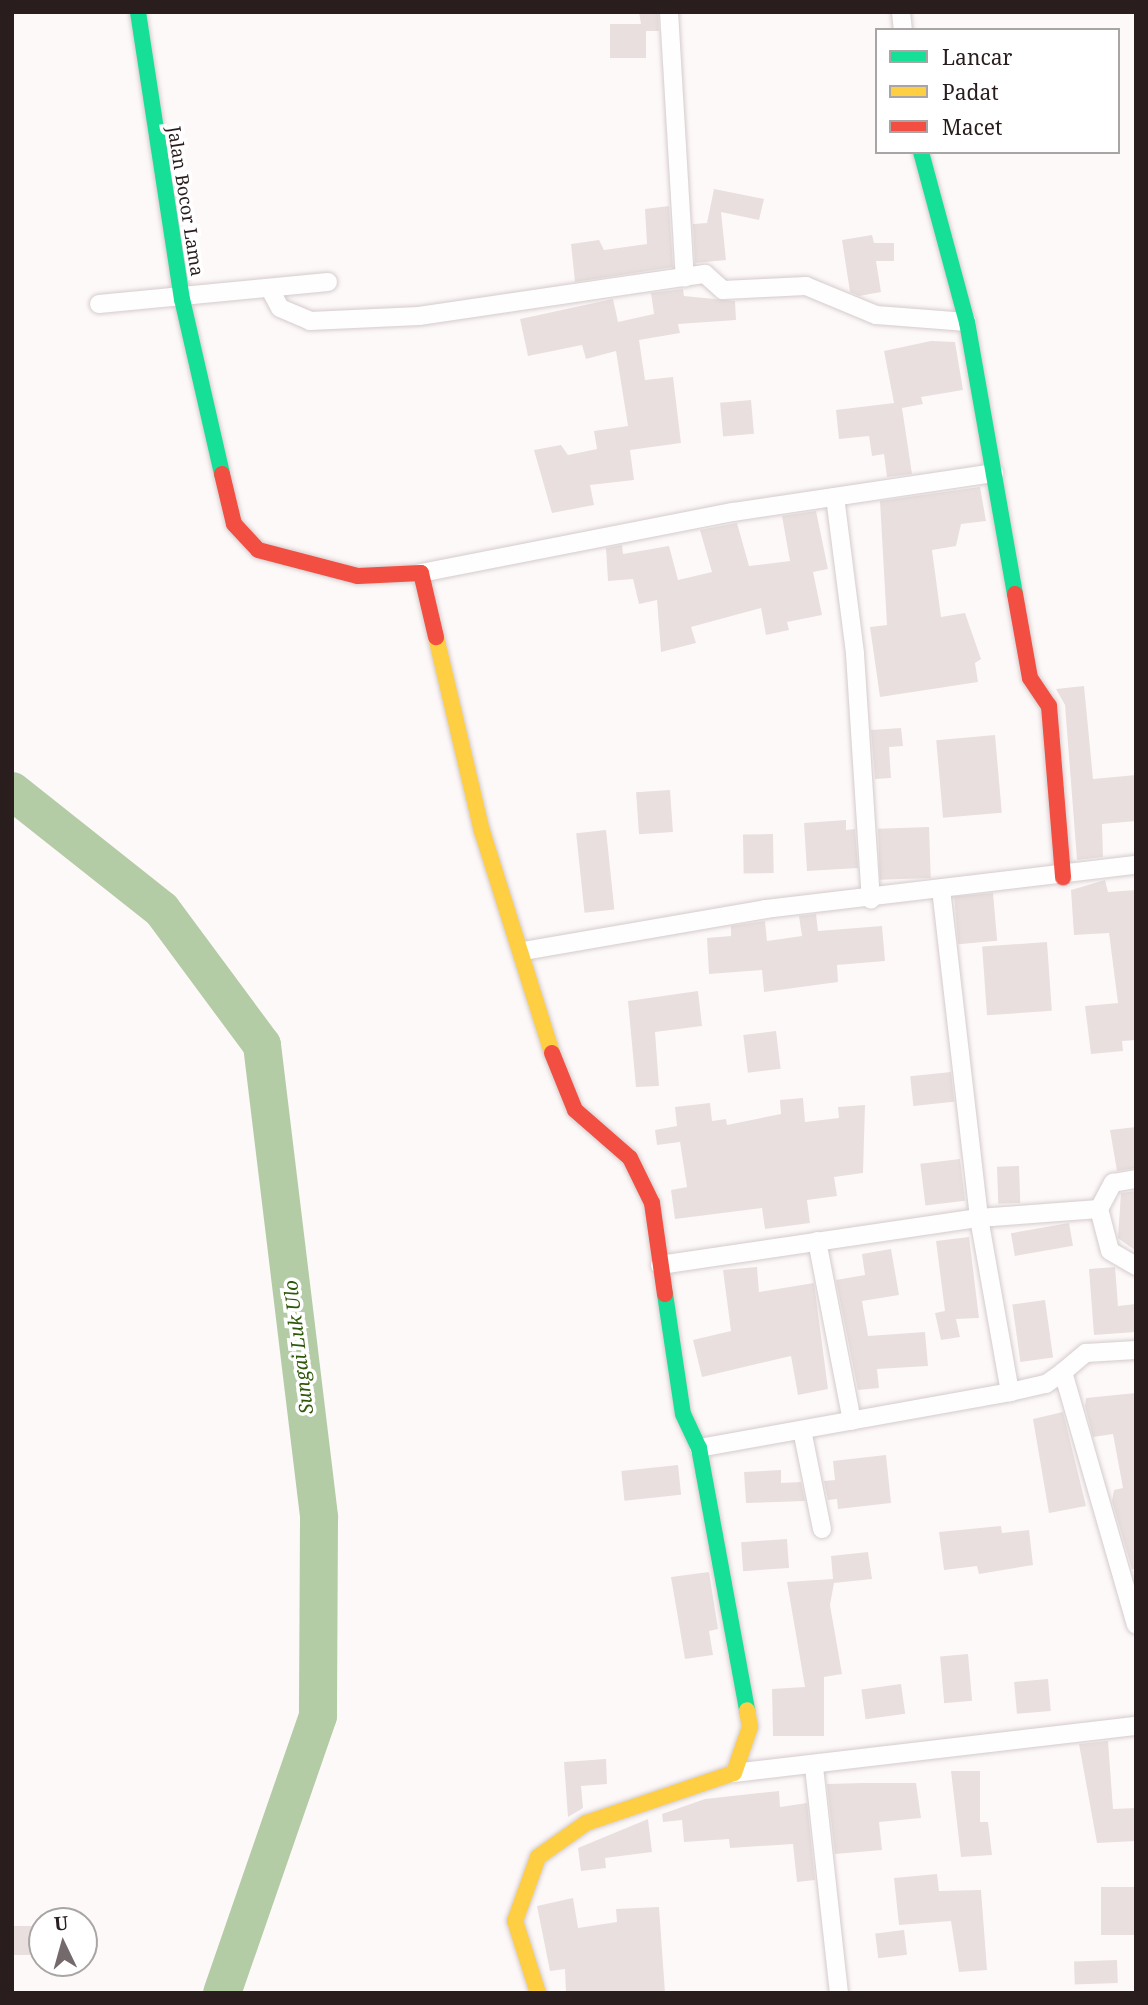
<!DOCTYPE html>
<html>
<head>
<meta charset="utf-8">
<style>
	body { margin:0 }
	#map { position:relative; width:1148px; height:2005px; overflow:hidden; background:#fef9f9; font-family:"Noto Serif",serif }
	div>[style] { position:absolute }
	[style*='--x'] { left:calc(var(--x)*1px); top:calc(var(--y)*1px); width:calc(var(--w)*1px); rotate:calc(var(--a)*1deg) }
	.river>* { height:38px; margin:-19px; padding:0 19px; transform-origin:19px; border-radius:19px; background:#b4cca6 }
	.building>* { inset:0; background:#e9dfdf; transform-origin:0 0 }
	.roads { filter:drop-shadow(0 0 2px #d4cbcc) drop-shadow(0 0 2px #d4cbcc) }
	.street>* { height:18px; margin:-9px; padding:0 9px; transform-origin:9px; border-radius:9px; background:#fffefe }
	.fast>* { height:16px; margin:-8px; padding:0 8px; transform-origin:8px; border-radius:8px; background:#16e098 }
	.slow>* { height:16px; margin:-8px; padding:0 8px; transform-origin:8px; border-radius:8px; background:#ffcf43 }
	.jam>* { height:16px; margin:-8px; padding:0 8px; transform-origin:8px; border-radius:8px; background:#f24e42 }
	span { translate:-50% -50%; white-space:nowrap; text-align:center; line-height:1.15; -webkit-text-stroke:7px #fff; paint-order:stroke }
	.street-label { font-size:18px; color:#291d1e }
	.water-label { font-size:19px; color:#2d5808; font-style:italic }
	.frame { position:absolute; inset:0; border:14px solid #291d1e; pointer-events:none }
	.legend { position:absolute; left:875px; top:28px; width:245px; height:126px; box-sizing:border-box; background:#fff; border:2px solid #a9a5a5; margin:0; padding:9px 12px; list-style:none; font-size:21px; color:#291d1e }
	.legend li { display:flex; align-items:center; gap:14px; height:35px }
	.legend b { width:35px; border:2px solid #a9a5a5 }
	.north { position:absolute; left:28px; top:1907px; width:70px; height:70px; box-sizing:border-box; background:#fff; border:2px solid #a9a5a5; border-radius:50%; rotate:355deg; font-size:19px; font-weight:700; line-height:28px; text-align:center; color:#291d1e }
	.north::after { content:''; display:block; margin:auto; width:24px; height:32px; background:#746a6b; clip-path:polygon(50% 0,100% 100%,50% 72%,0 100%) }
</style>
</head>
<body>
<div id="map">
	<div class="river">
		<i style="--x:12;--y:791;--w:191;--a:38.4"></i>
		<i style="--x:162;--y:910;--w:168;--a:53.5"></i>
		<i style="--x:262;--y:1045;--w:476;--a:83.1"></i>
		<i style="--x:319;--y:1518;--w:198;--a:90.3"></i>
		<i style="--x:318;--y:1716;--w:293;--a:109.1"></i>
	</div>
	<div class="building">
		<i style="clip-path:polygon(639px 12px,658px 12px,659px 31px,646px 31px,646px 58px,610px 58px,610px 24px,641px 24px)"></i>
		<i style="clip-path:polygon(714px 189px,764px 199px,759px 220px,721px 212px,726px 260px,695px 263px,693px 224px,707px 223px)"></i>
		<i style="clip-path:polygon(669px 206px,673px 267px,575px 282px,571px 244px,599px 240px,604px 250px,647px 244px,645px 209px)"></i>
		<i style="clip-path:polygon(872px 235px,874px 243px,894px 243px,894px 261px,876px 261px,881px 292px,859px 296px,850px 292px,842px 240px)"></i>
		<i style="clip-path:polygon(683px 289px,684px 296px,735px 301px,736px 320px,678px 324px,680px 333px,639px 340px,645px 380px,673px 377px,681px 443px,630px 450px,634px 480px,590px 485px,594px 505px,552px 513px,534px 450px,561px 445px,568px 455px,597px 449px,594px 431px,628px 426px,616px 351px,586px 359px,582px 345px,528px 356px,520px 319px,613px 299px,618px 322px,654px 314px,651px 293px)"></i>
		<i style="clip-path:polygon(931px 341px,955px 342px,963px 390px,921px 397px,923px 404px,902px 408px,912px 474px,887px 477px,884px 454px,872px 456px,869px 436px,839px 439px,836px 410px,894px 403px,884px 351px)"></i>
		<i style="left:751px;top:400px;width:34px;height:31px;rotate:85deg"></i>
		<i style="clip-path:polygon(980px 487px,986px 521px,961px 524px,956px 546px,932px 550px,941px 617px,965px 613px,981px 659px,975px 663px,978px 682px,880px 697px,870px 627px,887px 625px,880px 501px)"></i>
		<i style="clip-path:polygon(816px 511px,828px 569px,813px 572px,822px 615px,787px 622px,789px 630px,766px 635px,761px 608px,691px 627px,696px 643px,661px 652px,657px 600px,639px 604px,633px 579px,608px 581px,606px 548px,622px 545px,623px 554px,669px 546px,678px 580px,712px 572px,700px 530px,737px 523px,749px 566px,790px 561px,782px 516px)"></i>
		<i style="clip-path:polygon(1084px 686px,1093px 779px,1136px 775px,1136px 821px,1102px 824px,1103px 857px,1077px 860px,1065px 705px,1056px 689px)"></i>
		<i style="clip-path:polygon(901px 728px,903px 746px,889px 747px,891px 778px,875px 779px,871px 730px)"></i>
		<i style="left:995px;top:735px;width:78px;height:59px;rotate:85deg"></i>
		<i style="left:670px;top:790px;width:42px;height:34px;rotate:86deg"></i>
		<i style="clip-path:polygon(846px 820px,846px 830px,855px 829px,858px 868px,807px 871px,804px 823px)"></i>
		<i style="left:929px;top:827px;width:51px;height:51px;rotate:88deg"></i>
		<i style="left:606px;top:830px;width:80px;height:30px;rotate:84deg"></i>
		<i style="left:773px;top:834px;width:39px;height:30px;rotate:89deg"></i>
		<i style="clip-path:polygon(1105px 880px,1108px 892px,1136px 890px,1136px 1040px,1122px 1041px,1123px 1051px,1091px 1054px,1085px 1006px,1118px 1003px,1109px 933px,1074px 935px,1071px 890px)"></i>
		<i style="left:993px;top:893px;width:48px;height:39px;rotate:85deg"></i>
		<i style="clip-path:polygon(816px 914px,818px 931px,882px 926px,885px 961px,837px 965px,838px 982px,764px 992px,762px 970px,709px 974px,707px 938px,731px 936px,731px 926px,765px 921px,767px 941px,802px 936px,799px 916px)"></i>
		<i style="left:1047px;top:942px;width:69px;height:65px;rotate:86deg"></i>
		<i style="clip-path:polygon(698px 991px,702px 1026px,655px 1032px,659px 1086px,636px 1087px,628px 1001px)"></i>
		<i style="left:776px;top:1031px;width:38px;height:33px;rotate:83deg"></i>
		<i style="left:951px;top:1072px;width:30px;height:41px;rotate:84deg"></i>
		<i style="clip-path:polygon(803px 1098px,805px 1122px,839px 1118px,838px 1107px,865px 1105px,863px 1173px,834px 1177px,837px 1196px,807px 1200px,810px 1223px,765px 1229px,762px 1208px,675px 1219px,671px 1190px,687px 1187px,680px 1142px,657px 1145px,655px 1130px,677px 1126px,675px 1107px,710px 1103px,712px 1121px,726px 1119px,727px 1125px,781px 1114px,780px 1100px)"></i>
		<i style="clip-path:polygon(1136px 1127px,1136px 1168px,1117px 1171px,1110px 1130px)"></i>
		<i style="left:960px;top:1159px;width:42px;height:40px;rotate:83deg"></i>
		<i style="left:1019px;top:1166px;width:37px;height:22px;rotate:88deg"></i>
		<i style="clip-path:polygon(1136px 1191px,1136px 1251px,1118px 1238px,1121px 1193px)"></i>
		<i style="left:1069px;top:1223px;width:23px;height:59px;rotate:80deg"></i>
		<i style="clip-path:polygon(969px 1237px,979px 1318px,956px 1319px,960px 1337px,941px 1340px,935px 1313px,945px 1311px,936px 1241px)"></i>
		<i style="clip-path:polygon(891px 1249px,899px 1295px,862px 1301px,868px 1336px,925px 1332px,928px 1366px,877px 1369px,879px 1388px,858px 1390px,836px 1280px,865px 1275px,862px 1254px)"></i>
		<i style="clip-path:polygon(757px 1267px,759px 1292px,814px 1283px,828px 1389px,798px 1395px,791px 1356px,702px 1377px,693px 1340px,731px 1331px,723px 1270px)"></i>
		<i style="clip-path:polygon(1115px 1267px,1118px 1306px,1136px 1304px,1136px 1332px,1094px 1335px,1089px 1269px)"></i>
		<i style="left:1045px;top:1300px;width:58px;height:33px;rotate:82deg"></i>
		<i style="clip-path:polygon(1136px 1393px,1136px 1569px,1132px 1569px,1112px 1501px,1114px 1490px,1123px 1488px,1113px 1434px,1093px 1437px,1085px 1406px,1086px 1398px)"></i>
		<i style="clip-path:polygon(1063px 1412px,1086px 1506px,1049px 1513px,1033px 1419px)"></i>
		<i style="clip-path:polygon(886px 1455px,891px 1503px,838px 1509px,837px 1499px,828px 1500px,824px 1481px,835px 1480px,833px 1461px)"></i>
		<i style="left:678px;top:1465px;width:30px;height:57px;rotate:84deg"></i>
		<i style="clip-path:polygon(781px 1470px,781px 1483px,801px 1482px,805px 1501px,746px 1503px,744px 1472px)"></i>
		<i style="clip-path:polygon(1001px 1526px,1002px 1533px,1029px 1530px,1033px 1565px,979px 1574px,977px 1566px,944px 1570px,939px 1532px)"></i>
		<i style="left:787px;top:1539px;width:29px;height:46px;rotate:86deg"></i>
		<i style="clip-path:polygon(868px 1552px,872px 1579px,834px 1583px,830px 1605px,842px 1674px,824px 1677px,824px 1736px,773px 1736px,772px 1689px,805px 1687px,787px 1582px,833px 1579px,831px 1556px)"></i>
		<i style="clip-path:polygon(709px 1572px,718px 1629px,709px 1631px,713px 1655px,685px 1659px,671px 1577px)"></i>
		<i style="left:968px;top:1654px;width:47px;height:28px;rotate:85deg"></i>
		<i style="left:1048px;top:1679px;width:32px;height:34px;rotate:85deg"></i>
		<i style="left:901px;top:1684px;width:30px;height:40px;rotate:82deg"></i>
		<i style="clip-path:polygon(1108px 1741px,1113px 1809px,1136px 1808px,1136px 1841px,1097px 1843px,1079px 1744px)"></i>
		<i style="clip-path:polygon(606px 1759px,607px 1784px,581px 1786px,583px 1808px,568px 1817px,564px 1762px)"></i>
		<i style="clip-path:polygon(951px 1771px,980px 1771px,980px 1822px,988px 1822px,992px 1855px,961px 1857px)"></i>
		<i style="clip-path:polygon(863px 1783px,916px 1783px,921px 1818px,879px 1822px,882px 1850px,835px 1854px,827px 1784px)"></i>
		<i style="clip-path:polygon(779px 1791px,780px 1807px,807px 1803px,815px 1880px,797px 1882px,793px 1844px,730px 1848px,729px 1839px,684px 1842px,682px 1820px,663px 1822px,662px 1814px,705px 1799px)"></i>
		<i style="clip-path:polygon(648px 1819px,652px 1852px,605px 1858px,606px 1868px,581px 1871px,578px 1848px)"></i>
		<i style="clip-path:polygon(937px 1874px,939px 1891px,981px 1890px,987px 1970px,959px 1972px,951px 1921px,899px 1925px,894px 1878px)"></i>
		<i style="left:1101px;top:1887px;width:35px;height:48px"></i>
		<i style="clip-path:polygon(573px 1898px,578px 1928px,617px 1922px,616px 1909px,659px 1907px,665px 1993px,566px 1993px,565px 1969px,550px 1971px,537px 1906px)"></i>
		<i style="left:12px;top:1926px;width:25px;height:29px"></i>
		<i style="left:904px;top:1930px;width:25px;height:29px;rotate:83deg"></i>
		<i style="left:1117px;top:1960px;width:23px;height:43px;rotate:88deg"></i>
	</div>
	<div class="roads">
		<div class="street">
			<i style="--x:669;--y:12;--w:266;--a:86.6"></i>
			<i style="--x:901;--y:12;--w:18;--a:84"></i>
			<i style="--x:271;--y:291;--w:19;--a:62"></i>
			<i style="--x:280;--y:308;--w:33;--a:23"></i>
			<i style="--x:310;--y:321;--w:109;--a:-2.6"></i>
			<i style="--x:419;--y:316;--w:289;--a:-8.4"></i>
			<i style="--x:705;--y:274;--w:24;--a:42"></i>
			<i style="--x:723;--y:290;--w:83;--a:-2.8"></i>
			<i style="--x:806;--y:286;--w:76;--a:22.5"></i>
			<i style="--x:876;--y:315;--w:91;--a:4.4"></i>
			<i style="--x:99;--y:304;--w:230;--a:-5.5"></i>
			<i style="--x:835;--y:497;--w:158;--a:82.7"></i>
			<i style="--x:855;--y:654;--w:246;--a:86.3"></i>
			<i style="--x:421;--y:573;--w:318;--a:-11.1"></i>
			<i style="--x:733;--y:512;--w:264;--a:-8.5"></i>
			<i style="--x:941;--y:889;--w:331;--a:83.4"></i>
			<i style="--x:979;--y:1218;--w:177;--a:79.9"></i>
			<i style="--x:523;--y:951;--w:246;--a:-9.8"></i>
			<i style="--x:765;--y:909;--w:374;--a:-6.8"></i>
			<i style="--x:1099;--y:1209;--w:43;--a:75.3"></i>
			<i style="--x:1110;--y:1251;--w:30;--a:30"></i>
			<i style="--x:817;--y:1241;--w:183;--a:79"></i>
			<i style="--x:660;--y:1265;--w:322;--a:-8.4"></i>
			<i style="--x:979;--y:1218;--w:120;--a:-4.3"></i>
			<i style="--x:1099;--y:1209;--w:30;--a:-62"></i>
			<i style="--x:1113;--y:1183;--w:23;--a:-10"></i>
			<i style="--x:1063;--y:1372;--w:30;--a:-40"></i>
			<i style="--x:1086;--y:1353;--w:50;--a:-3.4"></i>
			<i style="--x:802;--y:1430;--w:101;--a:78.6"></i>
			<i style="--x:699;--y:1448;--w:316;--a:-10.2"></i>
			<i style="--x:1010;--y:1392;--w:37;--a:-13"></i>
			<i style="--x:1046;--y:1384;--w:21;--a:-35"></i>
			<i style="--x:1063;--y:1372;--w:263;--a:73.9"></i>
			<i style="--x:814;--y:1767;--w:227;--a:83.7"></i>
			<i style="--x:734;--y:1773;--w:405;--a:-6.7"></i>
		</div>
		<div class="fast">
			<i style="--x:138;--y:12;--w:290;--a:81.3"></i>
			<i style="--x:182;--y:299;--w:180;--a:77.1"></i>
			<i style="--x:921;--y:152;--w:176;--a:74.9"></i>
			<i style="--x:967;--y:322;--w:276;--a:80"></i>
			<i style="--x:665;--y:1294;--w:121;--a:81.5"></i>
			<i style="--x:683;--y:1414;--w:38;--a:65"></i>
			<i style="--x:699;--y:1448;--w:266;--a:79.6"></i>
		</div>
		<div class="slow">
			<i style="--x:436;--y:637;--w:199;--a:76.7"></i>
			<i style="--x:482;--y:831;--w:233;--a:72.5"></i>
			<i style="--x:538;--y:1993;--w:76;--a:-107.7"></i>
			<i style="--x:515;--y:1921;--w:68;--a:-70.2"></i>
			<i style="--x:538;--y:1857;--w:59;--a:-35.3"></i>
			<i style="--x:586;--y:1823;--w:156;--a:-18.7"></i>
			<i style="--x:734;--y:1773;--w:49;--a:-70.8"></i>
			<i style="--x:750;--y:1727;--w:17;--a:-100"></i>
		</div>
		<div class="jam">
			<i style="--x:222;--y:474;--w:51;--a:76.5"></i>
			<i style="--x:234;--y:524;--w:35;--a:47"></i>
			<i style="--x:258;--y:550;--w:103;--a:14.6"></i>
			<i style="--x:358;--y:576;--w:63;--a:-2.7"></i>
			<i style="--x:421;--y:573;--w:66;--a:76.8"></i>
			<i style="--x:1015;--y:594;--w:85;--a:79.9"></i>
			<i style="--x:1030;--y:678;--w:34;--a:56"></i>
			<i style="--x:1049;--y:706;--w:172;--a:85.3"></i>
			<i style="--x:552;--y:1053;--w:61;--a:68"></i>
			<i style="--x:575;--y:1110;--w:73;--a:41.1"></i>
			<i style="--x:630;--y:1158;--w:50;--a:63.9"></i>
			<i style="--x:652;--y:1203;--w:92;--a:81.9"></i>
		</div>
	</div>
	<div class="street-label">
		<span style="left:186px;top:201px;rotate:81deg">Jalan Bocor Lama</span>
	</div>
	<div class="water-label">
		<span style="left:299px;top:1347px;rotate:-97deg">Sungai Luk Ulo</span>
	</div>
	<div class="frame"></div>
	<ul class="legend">
	<li><b style="height:9px;background:#16e098"></b>Lancar</li>
	<li><b style="height:9px;background:#ffcf43"></b>Padat</li>
	<li><b style="height:9px;background:#f24e42"></b>Macet</li>
	</ul>
	<div class="north">U</div>
</div>
</body>
</html>
